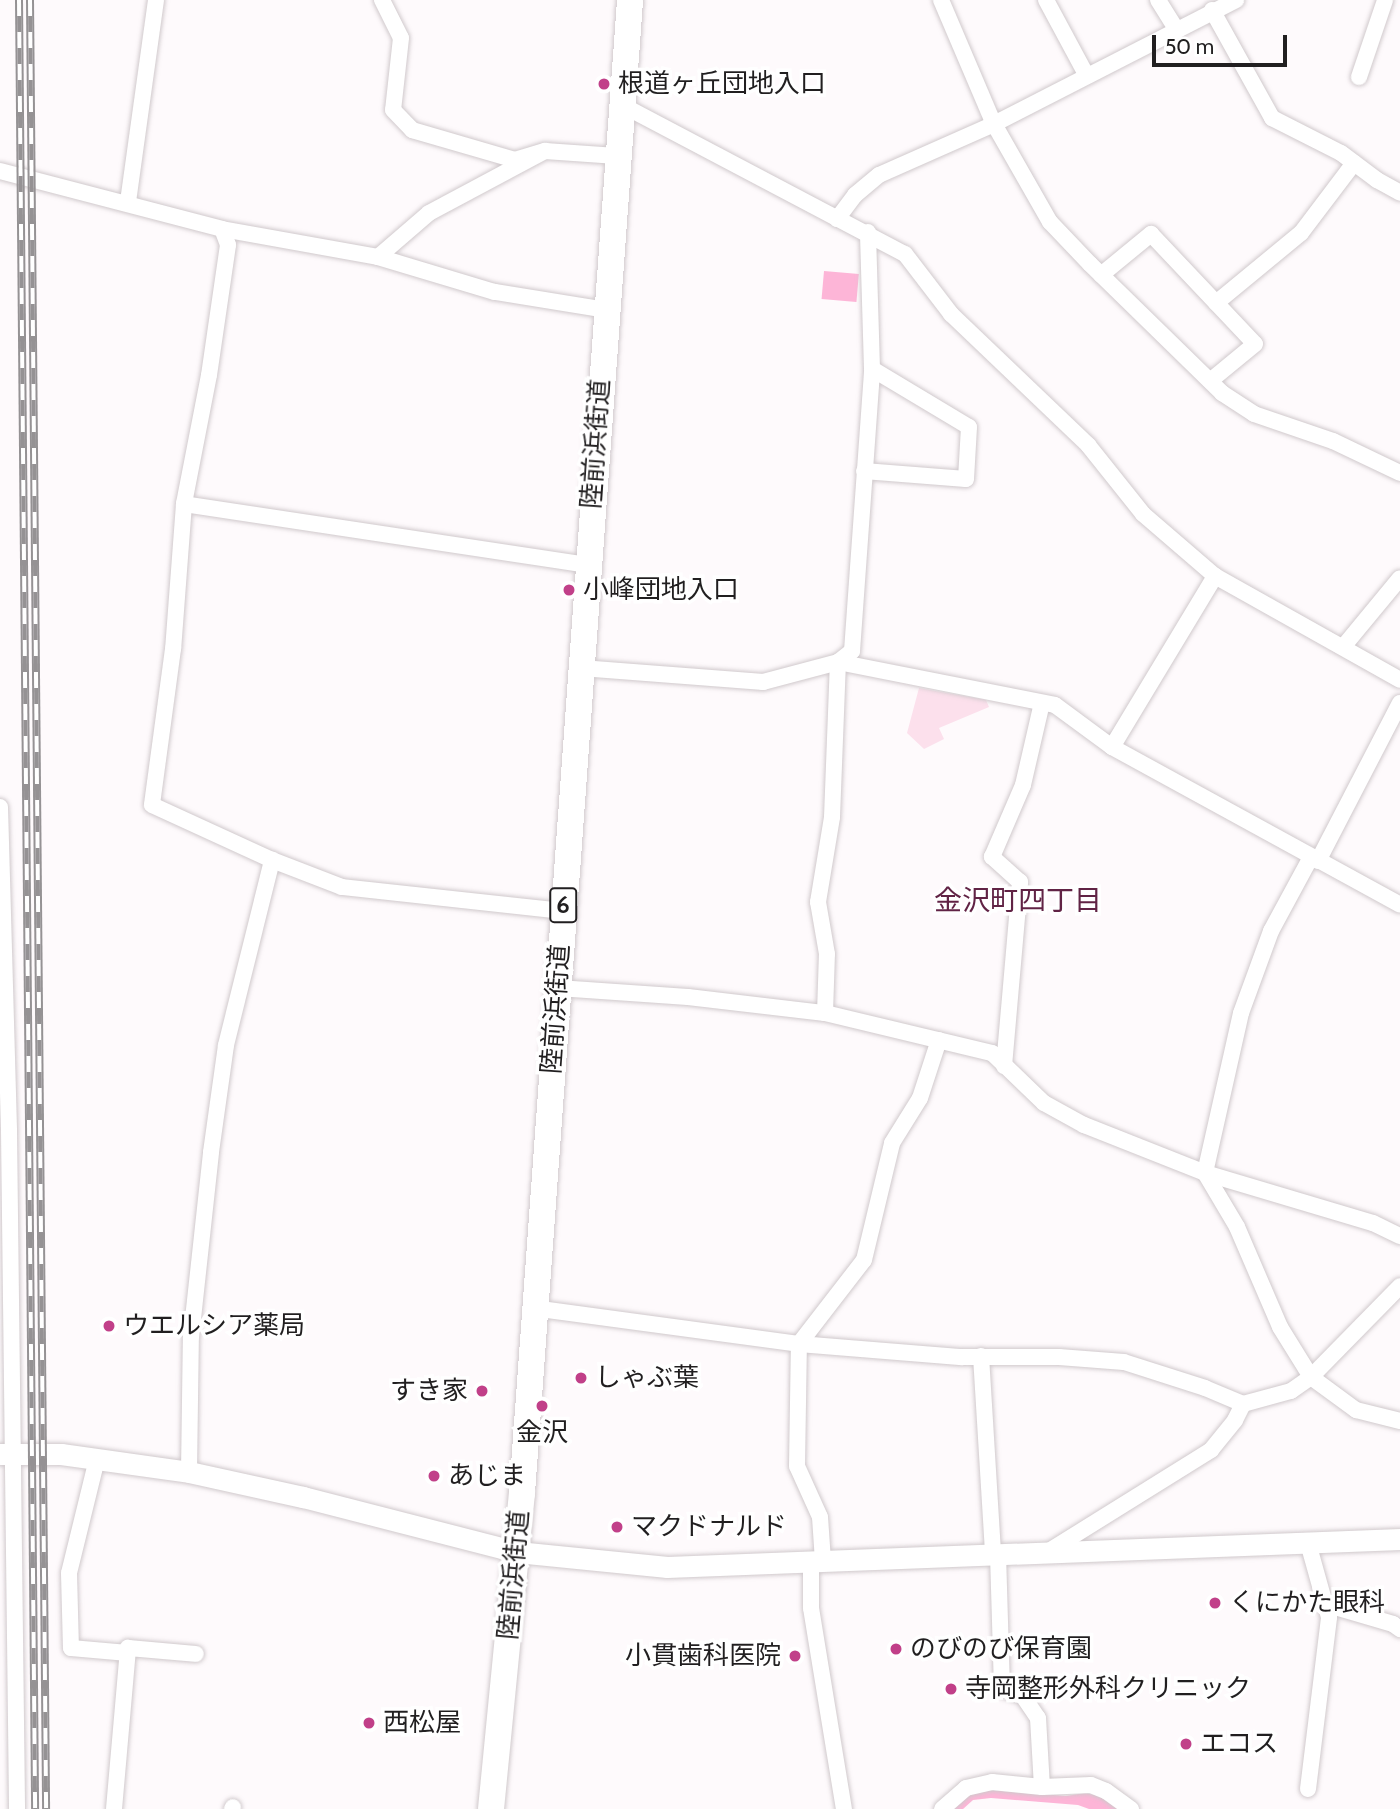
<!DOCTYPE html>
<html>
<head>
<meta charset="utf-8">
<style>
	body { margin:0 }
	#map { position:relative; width:1400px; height:1809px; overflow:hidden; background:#fefafc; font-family:Cabin,"Noto Sans JP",sans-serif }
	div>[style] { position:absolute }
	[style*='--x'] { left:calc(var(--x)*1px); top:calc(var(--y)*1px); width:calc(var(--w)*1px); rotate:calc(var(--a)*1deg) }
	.green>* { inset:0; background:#fce0ec }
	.water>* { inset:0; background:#fdb5d7; transform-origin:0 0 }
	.roads { filter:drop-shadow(0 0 2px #d0c9cc) drop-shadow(0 0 2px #d0c9cc) }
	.minor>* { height:16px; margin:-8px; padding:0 8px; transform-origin:8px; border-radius:8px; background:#fff }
	.tertiary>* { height:21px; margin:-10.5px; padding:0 10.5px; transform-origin:10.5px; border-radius:10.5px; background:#fff }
	.trunk>* { height:26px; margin:-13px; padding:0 13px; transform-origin:13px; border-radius:13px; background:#fff }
	.rail>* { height:8px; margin-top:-4px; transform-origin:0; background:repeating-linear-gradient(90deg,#fff 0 16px,#959294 0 32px); box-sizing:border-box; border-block:2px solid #959294 }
	.dots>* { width:19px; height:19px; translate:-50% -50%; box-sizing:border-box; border:4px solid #fff; border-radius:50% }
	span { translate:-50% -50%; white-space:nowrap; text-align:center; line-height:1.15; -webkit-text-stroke:7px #fff; paint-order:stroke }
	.shield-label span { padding:2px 5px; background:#fff; border:2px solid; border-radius:5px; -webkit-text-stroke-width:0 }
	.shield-label { font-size:24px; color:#211f20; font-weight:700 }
	.poi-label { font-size:26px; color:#211f20 }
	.left { translate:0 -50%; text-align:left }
	.right { translate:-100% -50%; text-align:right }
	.street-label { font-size:26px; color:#211f20 }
	.neighbourhood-label { font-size:28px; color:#612345 }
	.scale { position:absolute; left:1152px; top:35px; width:135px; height:32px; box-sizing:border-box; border:4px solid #211f20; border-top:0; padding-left:9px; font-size:21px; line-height:24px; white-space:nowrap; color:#211f20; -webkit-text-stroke:5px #fff; paint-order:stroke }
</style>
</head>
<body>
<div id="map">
	<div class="green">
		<i style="clip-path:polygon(919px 688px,986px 700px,989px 707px,939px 728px,944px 739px,924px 749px,907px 733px)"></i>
	</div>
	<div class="water">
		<i style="left:824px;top:271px;width:35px;height:28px;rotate:5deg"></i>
		<i style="clip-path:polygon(977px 1789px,1066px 1796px,1085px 1793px,1099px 1796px,1119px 1809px,1089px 1809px,1078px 1805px,991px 1798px,973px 1800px,963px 1809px,949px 1809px)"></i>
	</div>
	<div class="roads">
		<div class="minor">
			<i style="--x:382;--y:0;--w:42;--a:63.4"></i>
			<i style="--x:401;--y:38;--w:72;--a:96.3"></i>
			<i style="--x:393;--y:110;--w:28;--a:46"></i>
			<i style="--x:412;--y:130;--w:107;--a:16.2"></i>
			<i style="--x:515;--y:160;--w:31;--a:-17"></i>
			<i style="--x:545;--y:151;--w:72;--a:4"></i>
			<i style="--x:941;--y:0;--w:135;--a:66.9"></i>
			<i style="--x:994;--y:124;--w:113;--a:60.3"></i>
			<i style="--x:1050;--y:222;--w:58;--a:46.4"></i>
			<i style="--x:1090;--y:264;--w:185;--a:44.3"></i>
			<i style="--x:1222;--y:393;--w:38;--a:33"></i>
			<i style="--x:1254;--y:414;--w:83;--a:18.9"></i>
			<i style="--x:1333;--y:441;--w:74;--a:25.5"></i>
			<i style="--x:1046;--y:0;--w:86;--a:61.7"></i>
			<i style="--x:1158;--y:0;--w:36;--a:58"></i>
			<i style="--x:1212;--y:10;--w:124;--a:60.9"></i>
			<i style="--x:1272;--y:118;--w:77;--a:26.9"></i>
			<i style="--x:1341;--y:153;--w:45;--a:36.9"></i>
			<i style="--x:1377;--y:180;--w:26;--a:29"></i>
			<i style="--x:1359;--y:77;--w:81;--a:-71.3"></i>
			<i style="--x:622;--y:105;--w:320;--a:27.8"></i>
			<i style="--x:905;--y:254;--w:76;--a:52.5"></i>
			<i style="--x:951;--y:314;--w:190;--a:43.7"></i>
			<i style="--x:1088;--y:445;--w:88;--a:51.4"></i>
			<i style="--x:1143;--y:514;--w:95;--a:40.7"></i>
			<i style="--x:1215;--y:576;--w:212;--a:29.3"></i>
			<i style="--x:0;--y:171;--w:229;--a:14.6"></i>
			<i style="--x:222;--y:229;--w:17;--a:69"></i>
			<i style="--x:228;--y:245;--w:131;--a:98.3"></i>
			<i style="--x:209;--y:375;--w:131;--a:101"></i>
			<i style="--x:184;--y:504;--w:145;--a:94.3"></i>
			<i style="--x:173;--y:649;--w:157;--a:97.7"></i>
			<i style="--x:152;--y:805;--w:132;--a:24.6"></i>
			<i style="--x:272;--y:860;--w:75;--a:21.1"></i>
			<i style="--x:342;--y:887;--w:221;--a:6.2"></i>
			<i style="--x:128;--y:202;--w:204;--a:-82.1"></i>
			<i style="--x:837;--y:219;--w:30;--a:-53"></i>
			<i style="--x:855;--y:195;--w:31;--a:-40"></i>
			<i style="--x:879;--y:175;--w:126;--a:-23.9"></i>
			<i style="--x:994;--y:124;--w:272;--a:-27.1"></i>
			<i style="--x:222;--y:229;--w:158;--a:10.2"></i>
			<i style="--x:378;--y:257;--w:67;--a:-40.8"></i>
			<i style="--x:429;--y:213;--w:132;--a:-28.1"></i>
			<i style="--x:378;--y:257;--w:122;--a:16.7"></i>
			<i style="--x:495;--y:292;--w:112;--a:9.2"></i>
			<i style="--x:1101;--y:275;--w:65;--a:-39.4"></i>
			<i style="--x:1151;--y:234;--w:151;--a:46.6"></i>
			<i style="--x:1255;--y:344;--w:58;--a:140.6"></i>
			<i style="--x:1216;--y:303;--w:110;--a:-39.5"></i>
			<i style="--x:1301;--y:233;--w:88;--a:-52.9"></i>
			<i style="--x:864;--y:471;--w:102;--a:4.5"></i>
			<i style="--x:966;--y:479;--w:52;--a:-86.7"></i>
			<i style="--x:969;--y:427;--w:113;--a:-149.1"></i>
			<i style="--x:184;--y:504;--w:408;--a:8.6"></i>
			<i style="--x:1343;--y:647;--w:89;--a:-50.4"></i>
			<i style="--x:581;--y:668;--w:183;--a:4.4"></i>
			<i style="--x:763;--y:682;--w:78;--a:-14.9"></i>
			<i style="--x:838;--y:662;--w:221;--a:11.2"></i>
			<i style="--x:1055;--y:705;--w:71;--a:36.4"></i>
			<i style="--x:1112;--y:747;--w:200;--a:-58.9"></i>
			<i style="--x:1112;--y:747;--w:328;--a:28.7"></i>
			<i style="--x:0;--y:807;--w:324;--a:88.4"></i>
			<i style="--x:9;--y:1131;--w:678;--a:89.32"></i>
			<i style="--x:1311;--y:857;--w:84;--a:118.4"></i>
			<i style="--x:1271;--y:931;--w:87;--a:110.1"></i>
			<i style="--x:1241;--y:1013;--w:164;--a:102.7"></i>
			<i style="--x:1205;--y:1173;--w:63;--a:59.3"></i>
			<i style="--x:1237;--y:1227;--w:109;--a:66.7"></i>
			<i style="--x:1280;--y:1327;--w:59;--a:58.2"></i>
			<i style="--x:1311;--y:1377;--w:56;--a:36.3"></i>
			<i style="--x:1356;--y:1410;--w:45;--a:14"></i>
			<i style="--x:1318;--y:861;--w:178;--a:-62.6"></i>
			<i style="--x:558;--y:988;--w:130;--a:4"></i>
			<i style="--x:688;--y:997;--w:138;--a:6.7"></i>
			<i style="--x:825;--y:1013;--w:172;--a:13.5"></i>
			<i style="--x:992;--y:1053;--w:72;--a:43.9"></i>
			<i style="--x:1044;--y:1103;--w:46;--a:28.8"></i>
			<i style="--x:1084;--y:1125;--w:130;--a:21.6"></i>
			<i style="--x:1205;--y:1173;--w:175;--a:16.6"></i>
			<i style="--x:1373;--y:1223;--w:30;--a:26"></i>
			<i style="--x:825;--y:1013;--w:59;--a:-88.1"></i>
			<i style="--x:827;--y:954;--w:53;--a:-99.8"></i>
			<i style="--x:818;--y:902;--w:86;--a:-80.6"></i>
			<i style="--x:832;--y:817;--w:155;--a:-87.8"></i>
			<i style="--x:838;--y:662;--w:18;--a:-38"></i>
			<i style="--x:852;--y:651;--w:283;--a:-85.9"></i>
			<i style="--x:872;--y:369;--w:137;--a:-91.7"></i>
			<i style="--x:1004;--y:1066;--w:185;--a:-85"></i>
			<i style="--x:1020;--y:882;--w:38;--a:-138"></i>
			<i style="--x:992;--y:857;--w:78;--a:-66.7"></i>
			<i style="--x:1023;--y:785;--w:84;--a:-77"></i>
			<i style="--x:533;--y:1308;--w:268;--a:7.7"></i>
			<i style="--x:799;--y:1344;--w:164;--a:4.6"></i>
			<i style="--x:962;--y:1357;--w:97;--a:0"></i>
			<i style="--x:1059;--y:1357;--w:65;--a:4.4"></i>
			<i style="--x:1124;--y:1362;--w:85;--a:17.8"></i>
			<i style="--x:1205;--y:1388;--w:41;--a:22.8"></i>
			<i style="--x:981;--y:1356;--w:198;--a:86.5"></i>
			<i style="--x:97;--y:1459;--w:117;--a:103.8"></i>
			<i style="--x:69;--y:1573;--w:75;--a:88.5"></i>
			<i style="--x:71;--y:1648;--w:57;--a:5"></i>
			<i style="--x:189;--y:1472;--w:135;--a:-89.2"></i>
			<i style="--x:191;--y:1337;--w:186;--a:-83.8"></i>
			<i style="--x:211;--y:1152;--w:108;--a:-82"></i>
			<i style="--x:226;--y:1045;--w:191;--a:-76"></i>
			<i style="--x:1308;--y:1543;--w:63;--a:74.4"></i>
			<i style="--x:1325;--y:1604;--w:71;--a:16.4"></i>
			<i style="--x:1393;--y:1624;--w:9;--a:36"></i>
			<i style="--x:1049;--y:1551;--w:191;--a:-31.9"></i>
			<i style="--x:1211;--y:1450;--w:38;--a:-51"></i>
			<i style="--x:1235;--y:1420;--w:18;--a:-63"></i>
			<i style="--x:1243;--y:1404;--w:50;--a:-15.2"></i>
			<i style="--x:1291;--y:1391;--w:24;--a:-35"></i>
			<i style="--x:1311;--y:1377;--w:127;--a:-45.6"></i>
			<i style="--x:998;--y:1554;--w:135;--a:88.3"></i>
			<i style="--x:1002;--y:1689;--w:22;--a:18"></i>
			<i style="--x:1023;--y:1696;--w:27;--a:56"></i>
			<i style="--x:1038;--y:1718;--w:69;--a:86.7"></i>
			<i style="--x:1042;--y:1787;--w:49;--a:-2.3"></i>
			<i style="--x:1091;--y:1785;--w:16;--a:22"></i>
			<i style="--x:1106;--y:1791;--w:31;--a:36"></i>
			<i style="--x:811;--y:1561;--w:47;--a:90"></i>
			<i style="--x:811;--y:1608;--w:204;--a:80.7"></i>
			<i style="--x:823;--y:1561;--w:44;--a:-93.9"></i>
			<i style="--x:820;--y:1517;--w:56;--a:-114.3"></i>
			<i style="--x:797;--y:1466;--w:122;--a:-89.1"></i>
			<i style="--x:799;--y:1344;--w:106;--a:-52.3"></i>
			<i style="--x:864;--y:1260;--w:120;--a:-76.5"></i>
			<i style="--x:892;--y:1143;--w:53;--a:-58.1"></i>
			<i style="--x:920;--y:1098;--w:61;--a:-71.9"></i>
			<i style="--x:1308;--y:1789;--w:173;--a:-83"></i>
			<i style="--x:1329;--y:1617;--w:14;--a:-107"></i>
			<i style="--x:114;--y:1809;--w:162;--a:-85"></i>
			<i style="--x:128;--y:1648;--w:68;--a:5"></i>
			<i style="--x:232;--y:1809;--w:2;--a:-63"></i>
			<i style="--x:942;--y:1809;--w:32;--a:-41"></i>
			<i style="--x:966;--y:1788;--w:27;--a:-13"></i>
			<i style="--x:992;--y:1782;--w:50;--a:5.7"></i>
		</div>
		<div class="tertiary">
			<i style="--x:0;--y:1454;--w:61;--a:0"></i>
			<i style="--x:61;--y:1454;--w:129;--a:8"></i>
			<i style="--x:189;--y:1472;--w:117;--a:12.4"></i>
			<i style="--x:303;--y:1497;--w:221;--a:14.4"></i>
			<i style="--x:517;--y:1552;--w:151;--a:5.7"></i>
			<i style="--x:667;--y:1567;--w:734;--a:-2.19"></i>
		</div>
		<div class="trunk">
			<i style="--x:491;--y:1809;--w:318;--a:-84.4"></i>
			<i style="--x:522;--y:1493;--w:1497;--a:-85.86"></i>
		</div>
	</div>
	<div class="rail">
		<i style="--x:19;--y:0;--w:1809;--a:89.49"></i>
		<i style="--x:30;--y:0;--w:1809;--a:89.49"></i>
	</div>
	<div class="dots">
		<i style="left:604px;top:84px;background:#c14089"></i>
		<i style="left:569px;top:590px;background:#c14089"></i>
		<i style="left:109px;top:1326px;background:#c14089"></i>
		<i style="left:581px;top:1378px;background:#c14089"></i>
		<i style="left:482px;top:1391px;background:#c14089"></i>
		<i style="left:542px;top:1406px;background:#c14089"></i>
		<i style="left:434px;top:1476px;background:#c14089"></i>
		<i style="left:617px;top:1527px;background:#c14089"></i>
		<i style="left:1215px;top:1603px;background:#c14089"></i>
		<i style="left:896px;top:1649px;background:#c14089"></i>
		<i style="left:795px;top:1656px;background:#c14089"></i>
		<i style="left:951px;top:1689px;background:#c14089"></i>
		<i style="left:369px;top:1723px;background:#c14089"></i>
		<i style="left:1186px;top:1744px;background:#c14089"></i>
	</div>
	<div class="shield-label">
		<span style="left:563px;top:905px">6</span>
	</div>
	<div class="poi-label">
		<span class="left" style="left:618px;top:84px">根道ヶ丘団地入口</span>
		<span class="left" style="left:583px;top:590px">小峰団地入口</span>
		<span class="left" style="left:123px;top:1326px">ウエルシア薬局</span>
		<span class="left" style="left:595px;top:1378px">しゃぶ葉</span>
		<span class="right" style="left:468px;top:1391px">すき家</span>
		<span style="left:542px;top:1433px">金沢</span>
		<span class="left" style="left:448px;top:1476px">あじま</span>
		<span class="left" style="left:631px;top:1527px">マクドナルド</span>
		<span class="left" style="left:1229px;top:1603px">くにかた眼科</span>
		<span class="left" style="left:910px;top:1649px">のびのび保育園</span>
		<span class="right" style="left:781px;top:1656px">小貫歯科医院</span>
		<span class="left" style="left:965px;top:1689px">寺岡整形外科クリニック</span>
		<span class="left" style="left:383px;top:1723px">西松屋</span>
		<span class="left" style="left:1200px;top:1744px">エコス</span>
	</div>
	<div class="street-label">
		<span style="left:596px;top:444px;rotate:-86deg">陸前浜街道</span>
		<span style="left:556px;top:1009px;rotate:-86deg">陸前浜街道</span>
		<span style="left:514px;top:1575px;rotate:-85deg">陸前浜街道</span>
	</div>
	<div class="neighbourhood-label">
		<span style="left:1018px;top:900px">金沢町四丁目</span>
	</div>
	<div class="scale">50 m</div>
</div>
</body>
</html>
